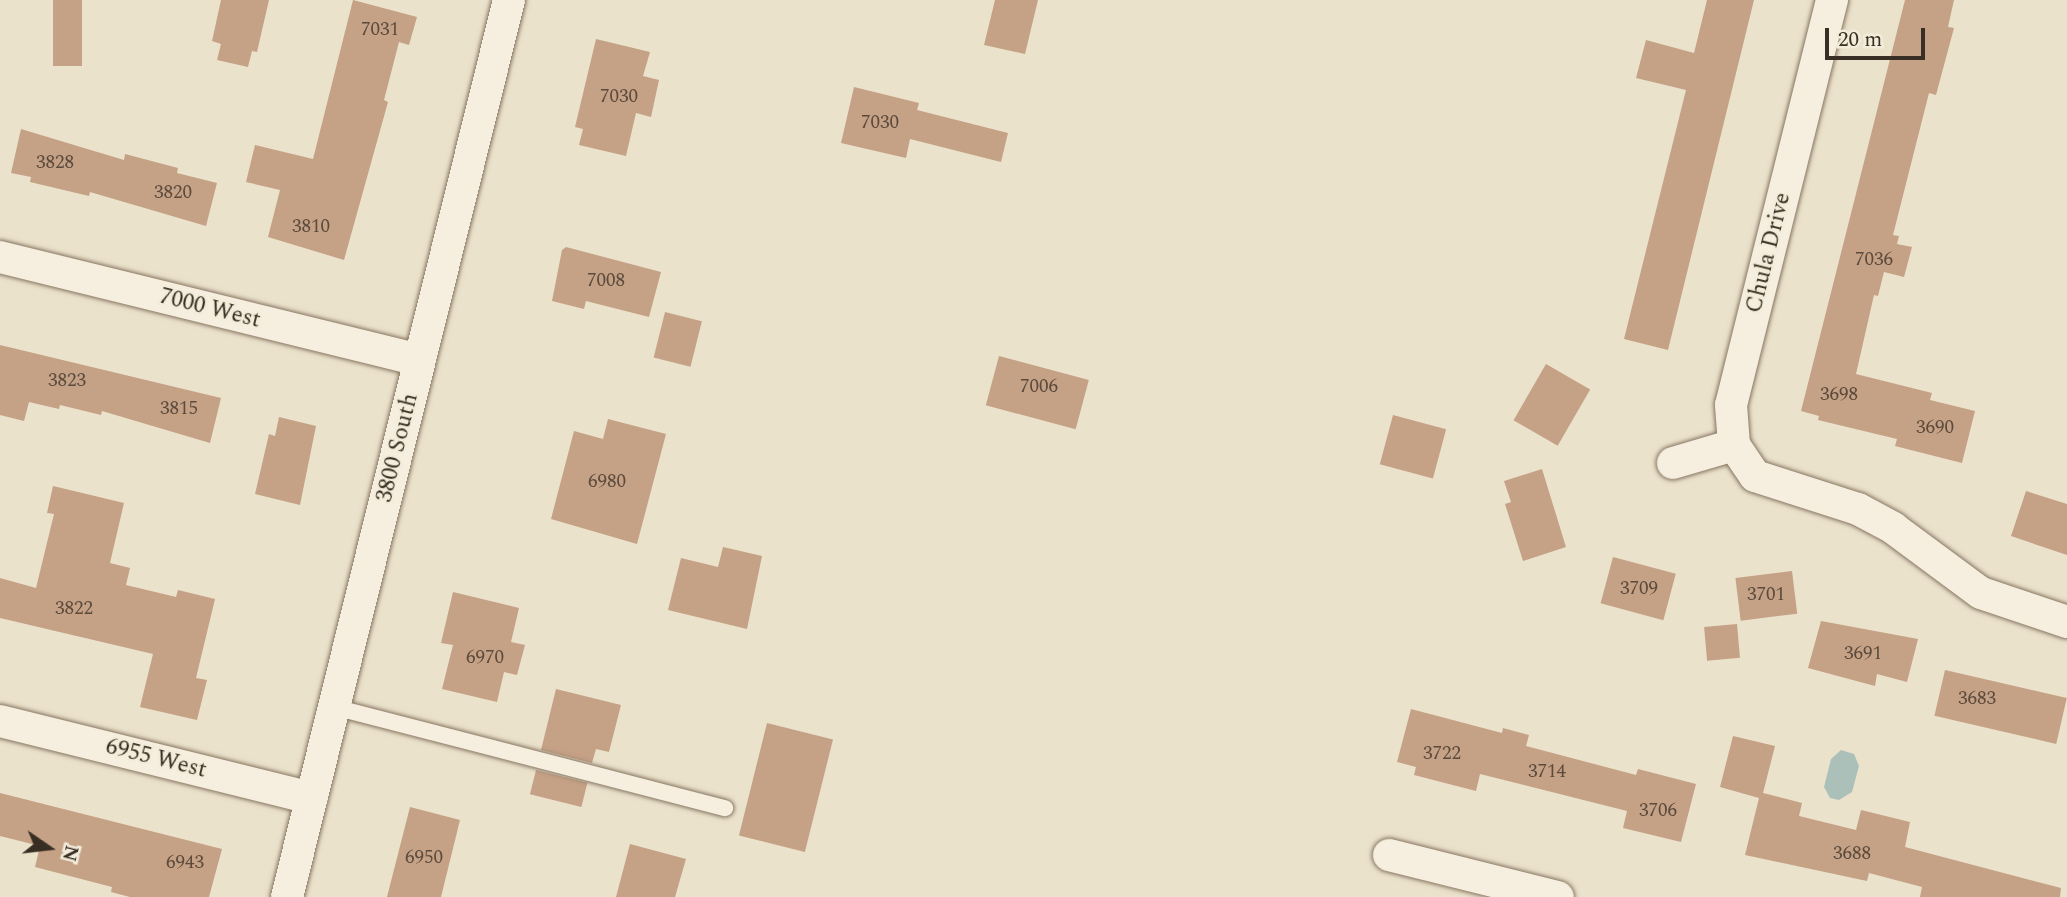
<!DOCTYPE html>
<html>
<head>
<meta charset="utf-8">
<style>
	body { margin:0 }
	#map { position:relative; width:2067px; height:897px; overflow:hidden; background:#ebe2cc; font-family:Spectral,serif }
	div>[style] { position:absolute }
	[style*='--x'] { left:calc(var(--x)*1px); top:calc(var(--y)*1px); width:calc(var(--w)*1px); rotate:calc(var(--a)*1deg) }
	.water>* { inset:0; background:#acc0ba }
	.building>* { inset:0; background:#c5a186; transform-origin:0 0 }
	.roads { filter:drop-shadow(0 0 2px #877661) drop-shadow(0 0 2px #877661) }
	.lane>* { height:16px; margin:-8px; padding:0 8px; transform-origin:8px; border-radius:8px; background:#f6efdf }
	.street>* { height:32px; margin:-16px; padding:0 16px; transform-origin:16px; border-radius:16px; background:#f6efdf }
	span { translate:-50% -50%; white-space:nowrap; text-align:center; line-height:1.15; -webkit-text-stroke:5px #f3ecdb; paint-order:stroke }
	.number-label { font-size:19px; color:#5c4b3c }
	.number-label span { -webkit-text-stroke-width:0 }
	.street-label { font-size:23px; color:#392e23 }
	.north { position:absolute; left:14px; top:813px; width:70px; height:70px; -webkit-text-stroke:5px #f3ecdb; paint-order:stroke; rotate:104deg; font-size:19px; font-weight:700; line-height:28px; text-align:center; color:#392e23 }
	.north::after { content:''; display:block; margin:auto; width:24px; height:32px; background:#392e23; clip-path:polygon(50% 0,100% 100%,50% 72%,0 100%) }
	.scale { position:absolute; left:1825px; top:28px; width:100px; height:32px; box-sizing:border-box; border:4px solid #392e23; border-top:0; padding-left:9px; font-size:21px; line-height:24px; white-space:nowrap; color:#392e23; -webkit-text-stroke:5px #f3ecdb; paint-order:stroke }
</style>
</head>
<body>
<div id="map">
	<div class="water">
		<i style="clip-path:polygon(1841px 750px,1854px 754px,1859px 766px,1852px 792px,1839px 800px,1830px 798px,1824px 787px,1831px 759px)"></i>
	</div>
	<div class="building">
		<i style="left:53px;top:0;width:29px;height:66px"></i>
		<i style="clip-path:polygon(221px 0,269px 0,257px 52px,252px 51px,248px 67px,217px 60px,221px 44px,212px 41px)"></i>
		<i style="clip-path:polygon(353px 0,417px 17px,409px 45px,399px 42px,384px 100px,388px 102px,344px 260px,268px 237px,280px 190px,246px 182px,255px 145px,313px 159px)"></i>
		<i style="clip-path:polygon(995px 0,1038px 0,1025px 54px,984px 45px)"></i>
		<i style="clip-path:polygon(1707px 0,1754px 0,1668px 350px,1624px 339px,1686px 90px,1636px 78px,1646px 40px,1694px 53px)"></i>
		<i style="clip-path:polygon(1905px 0,1954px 0,1948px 27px,1954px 28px,1936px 95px,1929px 93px,1893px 235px,1899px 236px,1897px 244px,1912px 247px,1904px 277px,1884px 272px,1878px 296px,1874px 295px,1856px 374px,1932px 393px,1930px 400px,1975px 411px,1962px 463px,1895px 446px,1897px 439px,1818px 420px,1819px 416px,1801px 411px)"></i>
		<i style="clip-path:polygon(596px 39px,650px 52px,643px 76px,659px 80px,651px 117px,636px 113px,626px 156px,579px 145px,583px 129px,575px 127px)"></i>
		<i style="clip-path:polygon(854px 87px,919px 103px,917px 110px,1008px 133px,1001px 162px,910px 139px,906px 158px,841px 143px)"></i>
		<i style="clip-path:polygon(21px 129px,124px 160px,125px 154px,178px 168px,177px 173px,217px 183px,206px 226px,90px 192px,89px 196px,30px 182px,31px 177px,11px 173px)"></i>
		<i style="clip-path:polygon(566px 247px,661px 272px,649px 317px,586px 301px,584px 309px,552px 301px,562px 250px)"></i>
		<i style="left:665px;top:312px;width:38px;height:47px;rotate:14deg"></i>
		<i style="clip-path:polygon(0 345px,221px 398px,210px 443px,102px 411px,101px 415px,60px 405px,59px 409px,29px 402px,24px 421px,0 415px)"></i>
		<i style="left:999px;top:356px;width:93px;height:51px;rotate:15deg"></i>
		<i style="left:1546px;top:364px;width:51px;height:65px;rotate:30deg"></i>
		<i style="left:1393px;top:415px;width:55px;height:51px;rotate:15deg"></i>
		<i style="clip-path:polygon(279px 417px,316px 426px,300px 505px,255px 494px,269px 434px,275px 436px)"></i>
		<i style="clip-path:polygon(608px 419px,666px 434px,637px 544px,551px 519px,574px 431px,603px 439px)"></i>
		<i style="clip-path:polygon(1542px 469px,1566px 547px,1523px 561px,1505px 504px,1511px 502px,1504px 481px)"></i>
		<i style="clip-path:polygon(53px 486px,124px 503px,110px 563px,130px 568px,126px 585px,176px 597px,178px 590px,215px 599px,196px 678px,207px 680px,197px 720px,140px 707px,153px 654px,0 618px,0 578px,36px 588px,54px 514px,47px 513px)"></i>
		<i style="clip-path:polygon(2026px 491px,2067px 504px,2067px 555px,2011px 536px)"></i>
		<i style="clip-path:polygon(723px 547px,762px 556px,747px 629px,668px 610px,681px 558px,718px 567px)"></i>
		<i style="left:1613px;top:557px;width:65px;height:48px;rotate:15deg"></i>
		<i style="left:1792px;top:571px;width:43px;height:57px;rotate:83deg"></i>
		<i style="clip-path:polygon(453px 592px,519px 608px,511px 642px,525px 645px,517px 675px,504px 672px,497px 702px,442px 689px,453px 645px,441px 643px)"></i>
		<i style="clip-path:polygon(1821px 621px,1918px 639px,1907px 682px,1877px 674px,1875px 686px,1808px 668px)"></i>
		<i style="left:1737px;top:624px;width:34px;height:33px;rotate:85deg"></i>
		<i style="left:1945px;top:670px;width:125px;height:47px;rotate:13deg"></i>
		<i style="clip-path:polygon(556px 689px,621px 705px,609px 752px,596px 749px,592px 763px,541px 750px)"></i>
		<i style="clip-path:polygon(1411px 709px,1502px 733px,1503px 728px,1529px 735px,1526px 746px,1636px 775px,1638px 769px,1696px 784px,1681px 842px,1623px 828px,1627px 811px,1480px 774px,1476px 791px,1414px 775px,1416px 767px,1397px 762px)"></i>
		<i style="left:767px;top:723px;width:68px;height:116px;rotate:14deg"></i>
		<i style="clip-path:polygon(1733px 736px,1775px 746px,1763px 793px,1802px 803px,1799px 816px,1856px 830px,1861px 810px,1910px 822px,1905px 847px,2061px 888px,2060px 897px,1920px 897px,1922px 887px,1869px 873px,1867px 881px,1745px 855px,1759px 798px,1720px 787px)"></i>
		<i style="left:536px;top:770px;width:53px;height:25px;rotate:14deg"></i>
		<i style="clip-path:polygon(0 793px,222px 849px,209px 897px,130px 897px,111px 892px,112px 887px,35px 867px,40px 846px,0 836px)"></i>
		<i style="clip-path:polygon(410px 807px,460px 820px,441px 897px,387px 897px)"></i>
		<i style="clip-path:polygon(630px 844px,686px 859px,675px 897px,616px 897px)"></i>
	</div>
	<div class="roads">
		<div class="lane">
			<i style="--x:334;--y:707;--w:404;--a:14.5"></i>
		</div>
		<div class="street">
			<i style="--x:1832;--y:0;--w:417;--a:104"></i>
			<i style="--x:1731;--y:405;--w:40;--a:85.7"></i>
			<i style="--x:1734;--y:445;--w:37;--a:56"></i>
			<i style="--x:1755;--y:476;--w:108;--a:17.8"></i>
			<i style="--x:1858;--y:509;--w:40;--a:28"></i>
			<i style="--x:1893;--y:528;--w:109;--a:36.5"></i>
			<i style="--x:1981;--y:593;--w:91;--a:18.6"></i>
			<i style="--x:0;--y:257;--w:431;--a:13.8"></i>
			<i style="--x:1673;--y:463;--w:64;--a:-16.4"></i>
			<i style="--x:0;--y:721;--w:321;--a:13.9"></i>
			<i style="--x:1389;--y:855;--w:174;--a:14"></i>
			<i style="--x:287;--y:897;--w:924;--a:-76.1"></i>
		</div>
	</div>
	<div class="number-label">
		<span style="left:380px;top:30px">7031</span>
		<span style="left:619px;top:97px">7030</span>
		<span style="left:880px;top:123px">7030</span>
		<span style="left:55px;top:163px">3828</span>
		<span style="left:173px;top:193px">3820</span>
		<span style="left:311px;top:227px">3810</span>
		<span style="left:1874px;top:260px">7036</span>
		<span style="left:606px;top:281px">7008</span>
		<span style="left:67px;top:381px">3823</span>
		<span style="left:1039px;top:387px">7006</span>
		<span style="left:1839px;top:395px">3698</span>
		<span style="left:179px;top:409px">3815</span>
		<span style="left:1935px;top:428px">3690</span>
		<span style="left:607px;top:482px">6980</span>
		<span style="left:1639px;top:589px">3709</span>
		<span style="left:1766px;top:595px">3701</span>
		<span style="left:74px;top:609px">3822</span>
		<span style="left:1863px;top:654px">3691</span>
		<span style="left:485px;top:658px">6970</span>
		<span style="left:1977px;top:699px">3683</span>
		<span style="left:1442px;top:754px">3722</span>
		<span style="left:1547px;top:772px">3714</span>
		<span style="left:1658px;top:811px">3706</span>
		<span style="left:1852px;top:854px">3688</span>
		<span style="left:424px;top:858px">6950</span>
		<span style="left:185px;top:863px">6943</span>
	</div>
	<div class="street-label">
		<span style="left:1769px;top:253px;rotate:-76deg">Chula Drive</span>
		<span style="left:210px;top:309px;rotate:14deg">7000 West</span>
		<span style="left:398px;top:448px;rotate:-76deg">3800 South</span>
		<span style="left:156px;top:759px;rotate:14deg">6955 West</span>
	</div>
	<div class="north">N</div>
	<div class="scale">20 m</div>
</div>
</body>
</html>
